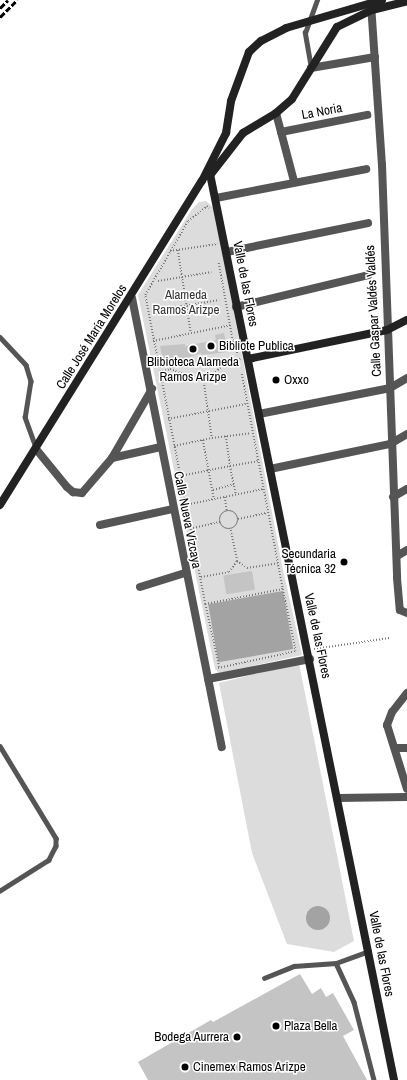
<!DOCTYPE html>
<html>
<head>
<meta charset="utf-8">
<style>
	body { margin:0 }
	#map { position:relative; width:407px; height:1080px; overflow:hidden; background:#fff; font-family:"Archivo Narrow",sans-serif }
	div>[style] { position:absolute }
	[style*='--x'] { left:calc(var(--x)*1px); top:calc(var(--y)*1px); width:calc(var(--w)*1px); rotate:calc(var(--a)*1deg) }
	.green>* { inset:0; background:#dcdcdc }
	.water>* { inset:0; background:#a3a3a3; transform-origin:0 0 }
	.round { border-radius:50% }
	.building>* { inset:0; background:#c4c4c4; transform-origin:0 0 }
	.path>* { height:1.5px; margin-top:-0.75px; transform-origin:0; background:repeating-linear-gradient(90deg,#777 0 1px,transparent 0 3px) }
	.path>.ring { margin:-0.75px; padding:0; box-sizing:content-box; background:none; border:1.5px solid #777; border-radius:50% }
	.lane>* { height:4.5px; margin:-2.25px; padding:0 2.25px; transform-origin:2.25px; border-radius:2.25px; background:#555 }
	.street>* { height:8px; margin:-4px; padding:0 4px; transform-origin:4px; border-radius:4px; background:#555 }
	.secondary>* { height:8px; margin:-4px; padding:0 4px; transform-origin:4px; border-radius:4px; background:#222 }
	.rail>* { height:2.5px; margin-top:-1.25px; transform-origin:0; background:repeating-linear-gradient(90deg,#000 0 6px,transparent 0 8px) }
	.dots>* { width:11px; height:11px; translate:-50% -50%; box-sizing:border-box; border:2px solid #fff; border-radius:50% }
	span { translate:-50% -50%; white-space:nowrap; text-align:center; line-height:1.15; -webkit-text-stroke:3px #fff; paint-order:stroke }
	.street-label { font-size:13px; color:#000 }
	.park-label { font-size:13px; color:#333 }
	.poi-label { font-size:13px; color:#000 }
	.left { translate:0 -50%; text-align:left }
	.right { translate:-100% -50%; text-align:right }
</style>
</head>
<body>
<div id="map">
	<div class="green">
		<i style="clip-path:polygon(206px 201px,214px 208px,282px 565px,302px 655px,219px 673px,215px 669px,138px 295px,192px 209px,199px 202px)"></i>
		<i style="clip-path:polygon(299px 663px,354px 941px,334px 952px,287px 944px,252px 853px,219px 683px)"></i>
	</div>
	<div class="water">
		<i style="left:283px;top:591px;width:59px;height:76px;rotate:80deg"></i>
		<i class="round" style="left:306px;top:906px;width:24px;height:24px"></i>
	</div>
	<div class="building">
		<i style="clip-path:polygon(224px 333px,228px 352px,201px 355px,201px 353px,164px 366px,160px 346px,185px 344px,185px 346px,216px 340px,215px 335px)"></i>
		<i style="left:252px;top:571px;width:19px;height:29px;rotate:81deg"></i>
		<i style="clip-path:polygon(300px 974px,312px 994px,321px 988px,326px 997px,333px 993px,354px 1030px,343px 1036px,367px 1080px,148px 1080px,138px 1062px,211px 1020px,213px 1022px)"></i>
	</div>
	<div class="path">
		<i style="--x:178;--y:250;--w:84;--a:81.1"></i>
		<i style="--x:170;--y:251;--w:48;--a:-8.5"></i>
		<i style="--x:219;--y:263;--w:79;--a:79.8"></i>
		<i style="--x:233;--y:341;--w:15;--a:70"></i>
		<i style="--x:158;--y:281;--w:54;--a:-9.6"></i>
		<i style="--x:154;--y:311;--w:66;--a:-9.6"></i>
		<i style="--x:153;--y:341;--w:80;--a:-11.6"></i>
		<i style="--x:159;--y:372;--w:11;--a:-15"></i>
		<i style="--x:170;--y:369;--w:36;--a:21"></i>
		<i style="--x:242;--y:374;--w:219;--a:79.2"></i>
		<i style="--x:204;--y:382;--w:57;--a:81.9"></i>
		<i style="--x:212;--y:438;--w:39;--a:-7"></i>
		<i style="--x:204;--y:382;--w:28;--a:-42"></i>
		<i style="--x:225;--y:363;--w:16;--a:-15"></i>
		<i style="--x:168;--y:419;--w:79;--a:-10.9"></i>
		<i style="--x:226;--y:436;--w:30;--a:82"></i>
		<i style="--x:230;--y:466;--w:28;--a:-10"></i>
		<i style="--x:203;--y:440;--w:60;--a:79.4"></i>
		<i style="--x:174;--y:446;--w:39;--a:-12"></i>
		<i style="--x:180;--y:476;--w:51;--a:-11.3"></i>
		<i style="--x:230;--y:466;--w:29;--a:78"></i>
		<i style="--x:213;--y:490;--w:22;--a:-16"></i>
		<i style="--x:225;--y:497;--w:15;--a:82"></i>
		<i style="--x:185;--y:505;--w:80;--a:-11.6"></i>
		<i class="ring" style="left:220px;top:511px;width:16.5px;height:16.5px"></i>
		<i style="--x:238;--y:519;--w:30;--a:-12"></i>
		<i style="--x:193;--y:528;--w:28;--a:-13"></i>
		<i style="--x:237;--y:561;--w:12;--a:35"></i>
		<i style="--x:247;--y:568;--w:31;--a:-9"></i>
		<i style="--x:201;--y:577;--w:28;--a:-10"></i>
		<i style="--x:229;--y:572;--w:14;--a:-54"></i>
		<i style="--x:237;--y:561;--w:33;--a:-102"></i>
		<i style="--x:205;--y:604;--w:315;--a:-101"></i>
		<i style="--x:145;--y:295;--w:86;--a:-59.8"></i>
		<i style="--x:188;--y:221;--w:24;--a:-38"></i>
		<i style="--x:207;--y:206;--w:3;--a:45"></i>
		<i style="--x:314;--y:649;--w:76;--a:-8.3"></i>
		<i style="--x:219;--y:667;--w:65;--a:-102.5"></i>
		<i style="--x:205;--y:604;--w:79;--a:-10.9"></i>
		<i style="--x:283;--y:589;--w:63;--a:78.2"></i>
		<i style="--x:218;--y:668;--w:80;--a:-12.3"></i>
	</div>
	<div class="lane">
		<i style="--x:311;--y:68;--w:36;--a:-100"></i>
		<i style="--x:305;--y:33;--w:35;--a:-70"></i>
		<i style="--x:0;--y:337;--w:38;--a:47"></i>
		<i style="--x:26;--y:365;--w:17;--a:73"></i>
		<i style="--x:31;--y:381;--w:36;--a:99"></i>
		<i style="--x:25;--y:417;--w:33;--a:70"></i>
		<i style="--x:0;--y:746;--w:108;--a:58.7"></i>
		<i style="--x:56;--y:838;--w:8;--a:90"></i>
		<i style="--x:56;--y:846;--w:16;--a:117"></i>
		<i style="--x:49;--y:860;--w:58;--a:147.7"></i>
		<i style="--x:336;--y:963;--w:43;--a:65.2"></i>
		<i style="--x:354;--y:1002;--w:81;--a:75.6"></i>
		<i style="--x:264;--y:978;--w:32;--a:-22"></i>
		<i style="--x:294;--y:966;--w:42;--a:-4.1"></i>
		<i style="--x:336;--y:963;--w:35;--a:-20"></i>
	</div>
	<div class="street">
		<i style="--x:371;--y:4;--w:161;--a:86.1"></i>
		<i style="--x:382;--y:165;--w:413;--a:87.9"></i>
		<i style="--x:397;--y:578;--w:32;--a:85"></i>
		<i style="--x:400;--y:610;--w:8;--a:23"></i>
		<i style="--x:311;--y:68;--w:65;--a:-9.8"></i>
		<i style="--x:276;--y:113;--w:70;--a:75.2"></i>
		<i style="--x:281;--y:132;--w:88;--a:-11.2"></i>
		<i style="--x:216;--y:198;--w:153;--a:-10.9"></i>
		<i style="--x:227;--y:252;--w:144;--a:-11.6"></i>
		<i style="--x:132;--y:298;--w:458;--a:78.7"></i>
		<i style="--x:236;--y:307;--w:136;--a:-13.6"></i>
		<i style="--x:259;--y:414;--w:134;--a:-11.2"></i>
		<i style="--x:390;--y:388;--w:20;--a:-30"></i>
		<i style="--x:36;--y:449;--w:49;--a:50.8"></i>
		<i style="--x:67;--y:487;--w:8;--a:40"></i>
		<i style="--x:73;--y:492;--w:9;--a:6"></i>
		<i style="--x:82;--y:493;--w:46;--a:-49.4"></i>
		<i style="--x:112;--y:458;--w:80;--a:-59.9"></i>
		<i style="--x:112;--y:458;--w:50;--a:-12.7"></i>
		<i style="--x:270;--y:469;--w:123;--a:-11.8"></i>
		<i style="--x:390;--y:444;--w:20;--a:-30"></i>
		<i style="--x:393;--y:497;--w:16;--a:-30"></i>
		<i style="--x:100;--y:525;--w:75;--a:-12.4"></i>
		<i style="--x:397;--y:556;--w:12;--a:-31"></i>
		<i style="--x:140;--y:587;--w:47;--a:-17.3"></i>
		<i style="--x:208;--y:679;--w:104;--a:-11.1"></i>
		<i style="--x:407;--y:693;--w:24;--a:128"></i>
		<i style="--x:392;--y:712;--w:14;--a:111"></i>
		<i style="--x:387;--y:725;--w:67;--a:72.6"></i>
		<i style="--x:395;--y:748;--w:12;--a:0"></i>
		<i style="--x:337;--y:798;--w:70;--a:-0.8"></i>
	</div>
	<div class="secondary">
		<i style="--x:209;--y:169;--w:930;--a:78.52"></i>
		<i style="--x:211;--y:174;--w:52;--a:-52"></i>
		<i style="--x:243;--y:133;--w:39;--a:-31"></i>
		<i style="--x:276;--y:113;--w:21;--a:-41"></i>
		<i style="--x:292;--y:99;--w:85;--a:-58"></i>
		<i style="--x:337;--y:27;--w:39;--a:-26"></i>
		<i style="--x:372;--y:10;--w:36;--a:-14"></i>
		<i style="--x:248;--y:359;--w:142;--a:-11.8"></i>
		<i style="--x:387;--y:330;--w:22;--a:-27"></i>
		<i style="--x:0;--y:505;--w:382;--a:-58.1"></i>
		<i style="--x:202;--y:181;--w:54;--a:-63.4"></i>
		<i style="--x:226;--y:133;--w:32;--a:-81"></i>
		<i style="--x:231;--y:101;--w:52;--a:-69.8"></i>
		<i style="--x:249;--y:52;--w:16;--a:-43"></i>
		<i style="--x:261;--y:41;--w:28;--a:-27"></i>
		<i style="--x:286;--y:28;--w:100;--a:-16.3"></i>
	</div>
	<div class="rail">
		<i style="--x:0;--y:8;--w:11;--a:-45"></i>
		<i style="--x:0;--y:17;--w:24;--a:-45"></i>
	</div>
	<div class="dots">
		<i style="left:211px;top:346px;background:#000"></i>
		<i style="left:193px;top:349px;background:#000"></i>
		<i style="left:276px;top:380px;background:#000"></i>
		<i style="left:344px;top:562px;background:#000"></i>
		<i style="left:276px;top:1026px;background:#000"></i>
		<i style="left:237px;top:1037px;background:#000"></i>
		<i style="left:185px;top:1067px;background:#000"></i>
	</div>
	<div class="street-label">
		<span style="left:322px;top:112px;rotate:-11deg">La Noria</span>
		<span style="left:245px;top:284px;rotate:79deg">Valle de las Flores</span>
		<span style="left:374px;top:311px;rotate:-93deg">Calle Gaspar Valdés Valdés</span>
		<span style="left:92px;top:337px;rotate:-58deg">Calle José María Morelos</span>
		<span style="left:187px;top:520px;rotate:79deg">Calle Nueva Vizcaya</span>
		<span style="left:317px;top:636px;rotate:78deg">Valle de las Flores</span>
		<span style="left:381px;top:954px;rotate:79deg">Valle de las Flores</span>
	</div>
	<div class="park-label">
		<span style="left:186px;top:303px">Alameda<br>Ramos Arizpe</span>
	</div>
	<div class="poi-label">
		<span class="left" style="left:219px;top:346px">Bibliote Publica</span>
		<span style="left:193px;top:370px">Blibioteca Alameda<br>Ramos Arizpe</span>
		<span class="left" style="left:284px;top:380px">Oxxo</span>
		<span class="right" style="left:336px;top:562px">Secundaria<br>Técnica 32</span>
		<span class="left" style="left:284px;top:1026px">Plaza Bella</span>
		<span class="right" style="left:229px;top:1037px">Bodega Aurrera</span>
		<span class="left" style="left:193px;top:1067px">Cinemex Ramos Arizpe</span>
	</div>
</div>
</body>
</html>
